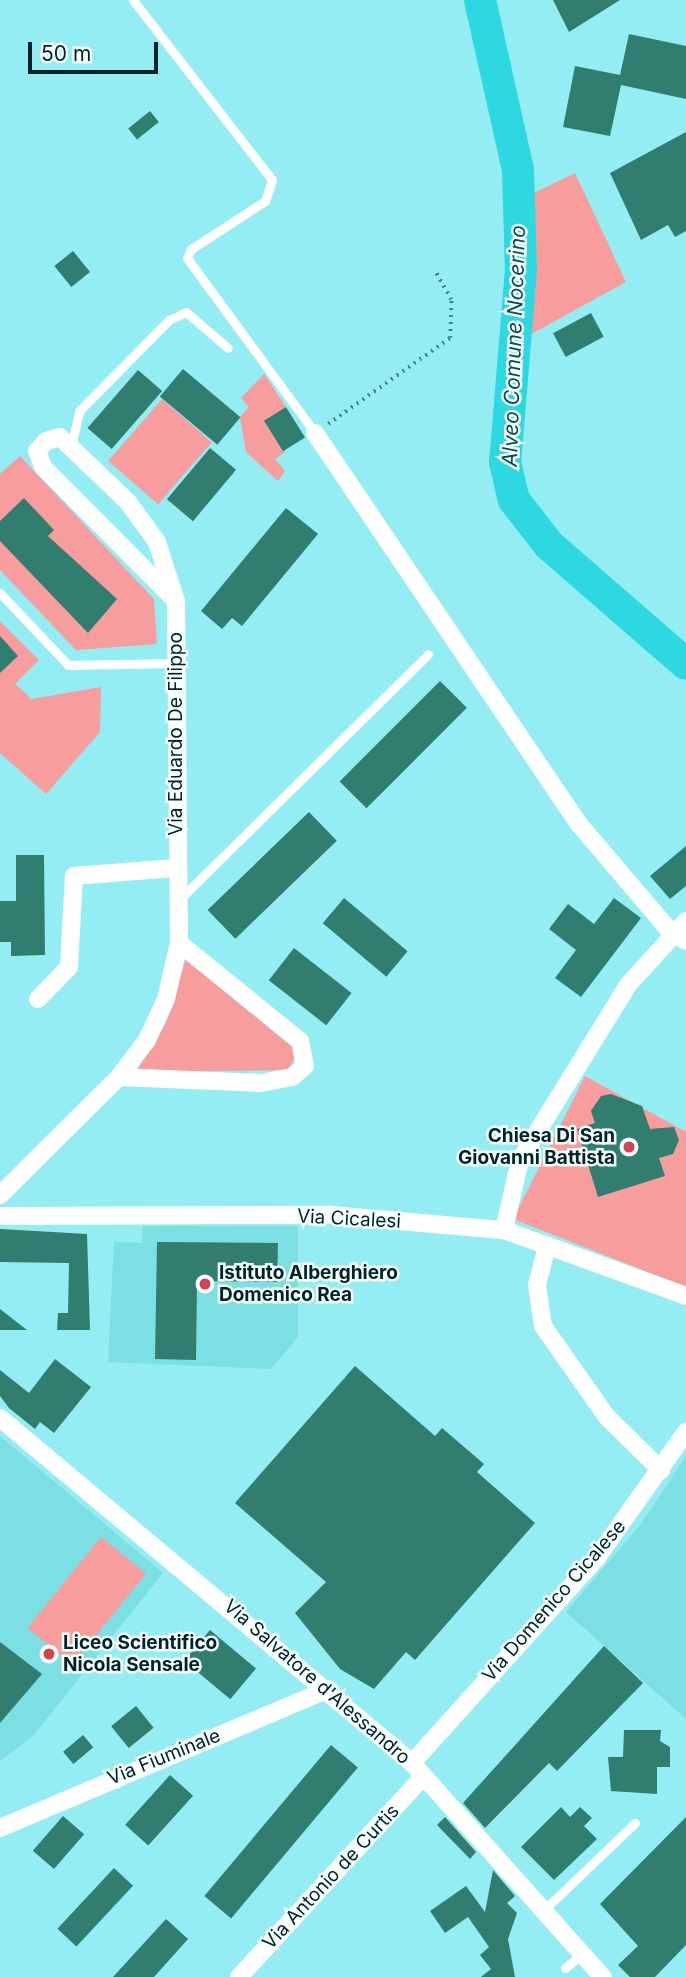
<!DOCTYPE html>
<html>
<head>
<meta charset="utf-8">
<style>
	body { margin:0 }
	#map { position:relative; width:686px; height:1977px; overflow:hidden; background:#93edf2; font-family:Inter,sans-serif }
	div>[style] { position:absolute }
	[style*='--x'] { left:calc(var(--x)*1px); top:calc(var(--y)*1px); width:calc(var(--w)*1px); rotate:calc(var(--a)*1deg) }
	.built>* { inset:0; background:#7bdfe4 }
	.green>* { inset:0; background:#f79d9d; transform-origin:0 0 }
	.river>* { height:32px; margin:-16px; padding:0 16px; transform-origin:16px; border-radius:16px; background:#2dd8e0 }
	.building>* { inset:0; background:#317d6f; transform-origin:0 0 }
	.path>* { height:3.5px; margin-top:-1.75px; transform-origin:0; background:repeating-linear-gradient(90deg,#478589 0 2px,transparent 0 7px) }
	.service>* { height:9px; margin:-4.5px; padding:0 4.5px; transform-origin:4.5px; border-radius:4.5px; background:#fff }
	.minor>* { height:18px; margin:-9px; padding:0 9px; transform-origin:9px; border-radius:9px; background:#fff }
	.dots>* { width:19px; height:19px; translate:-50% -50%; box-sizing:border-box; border:4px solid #f6fefe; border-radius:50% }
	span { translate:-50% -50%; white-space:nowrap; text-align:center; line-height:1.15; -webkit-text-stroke:5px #f6fefe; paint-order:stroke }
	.street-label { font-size:19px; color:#002426 }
	.poi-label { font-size:19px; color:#002426; font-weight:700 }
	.right { translate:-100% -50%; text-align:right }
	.left { translate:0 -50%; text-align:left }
	.water-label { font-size:21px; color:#054e51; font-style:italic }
	.scale { position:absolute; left:28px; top:42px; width:130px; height:32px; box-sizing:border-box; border:4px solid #002426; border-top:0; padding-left:9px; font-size:21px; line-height:24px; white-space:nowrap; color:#002426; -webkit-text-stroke:5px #f6fefe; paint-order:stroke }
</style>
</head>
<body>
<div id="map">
	<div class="built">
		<i style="clip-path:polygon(143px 1226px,298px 1226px,298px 1337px,271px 1369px,108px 1362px,114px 1242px,142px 1243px)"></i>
		<i style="clip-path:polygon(0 1436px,163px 1573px,33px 1736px,0 1761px)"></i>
		<i style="clip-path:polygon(686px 1456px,686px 1719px,566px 1612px,641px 1524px)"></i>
	</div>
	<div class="green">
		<i style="clip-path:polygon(575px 173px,626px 282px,524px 338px,528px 196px)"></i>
		<i style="clip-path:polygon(264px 374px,286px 407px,265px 423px,285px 452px,275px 459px,285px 471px,278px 481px,246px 452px,240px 417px,249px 407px,241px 398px)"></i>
		<i style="left:162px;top:399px;width:66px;height:82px;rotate:41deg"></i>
		<i style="clip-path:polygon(20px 456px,154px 599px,157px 644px,76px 650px,0 570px,0 474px)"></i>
		<i style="clip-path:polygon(0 621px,39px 660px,15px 684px,32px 699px,101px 687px,100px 732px,46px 794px,0 753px)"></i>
		<i style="clip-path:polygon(186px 959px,297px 1051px,289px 1070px,136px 1072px,166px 1023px)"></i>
		<i style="clip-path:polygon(585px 1076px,686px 1132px,686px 1287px,513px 1219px)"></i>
		<i style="left:101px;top:1537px;width:58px;height:117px;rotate:39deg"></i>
	</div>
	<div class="river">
		<i style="--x:480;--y:0;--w:174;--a:77.4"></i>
		<i style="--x:518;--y:170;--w:99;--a:88.3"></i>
		<i style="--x:521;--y:269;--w:194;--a:94.7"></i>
		<i style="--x:505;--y:462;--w:39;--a:77"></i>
		<i style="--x:514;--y:500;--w:57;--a:52.1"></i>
		<i style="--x:549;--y:545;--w:181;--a:41"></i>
	</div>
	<div class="building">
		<i style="clip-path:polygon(553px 0,620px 0,569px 32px)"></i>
		<i style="clip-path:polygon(629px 34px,686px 46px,686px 99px,621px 85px,610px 136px,563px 127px,575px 66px,620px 75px)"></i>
		<i style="left:150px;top:111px;width:14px;height:28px;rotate:51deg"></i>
		<i style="clip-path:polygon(686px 132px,686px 231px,675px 237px,668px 225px,641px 240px,610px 173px)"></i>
		<i style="left:73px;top:251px;width:27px;height:24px;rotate:51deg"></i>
		<i style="left:591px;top:313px;width:27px;height:43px;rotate:62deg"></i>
		<i style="left:183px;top:369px;width:75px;height:36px;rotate:40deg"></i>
		<i style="left:138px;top:370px;width:32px;height:77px;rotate:41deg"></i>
		<i style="left:286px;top:407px;width:36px;height:26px;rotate:58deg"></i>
		<i style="left:210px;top:448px;width:34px;height:67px;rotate:40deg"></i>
		<i style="clip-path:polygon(24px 498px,54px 530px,48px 536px,117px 599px,88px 633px,0 541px,0 521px)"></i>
		<i style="clip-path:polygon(286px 508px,318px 534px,242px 626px,232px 618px,222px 629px,201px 611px)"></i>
		<i style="clip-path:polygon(0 636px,18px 656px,0 673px)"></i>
		<i style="left:440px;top:681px;width:38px;height:142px;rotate:45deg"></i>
		<i style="left:309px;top:812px;width:40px;height:141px;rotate:46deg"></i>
		<i style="clip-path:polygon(686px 846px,686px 886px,670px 899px,650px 876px)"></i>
		<i style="clip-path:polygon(16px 855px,44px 855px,45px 955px,11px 956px,11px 942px,0 942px,0 901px,16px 901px)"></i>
		<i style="left:344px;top:898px;width:83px;height:33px;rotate:40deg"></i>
		<i style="clip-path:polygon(614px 898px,641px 918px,581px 997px,555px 978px,576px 950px,549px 929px,568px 904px,594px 924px)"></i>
		<i style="left:294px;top:948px;width:73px;height:41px;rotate:38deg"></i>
		<i style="clip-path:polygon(611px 1094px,642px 1106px,650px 1129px,674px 1127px,679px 1140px,673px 1154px,659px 1158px,665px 1176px,598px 1197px,577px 1129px,595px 1123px,591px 1111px,601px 1096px)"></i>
		<i style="clip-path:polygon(0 1229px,87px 1234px,90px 1330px,57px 1330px,58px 1313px,68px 1313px,69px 1263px,0 1262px)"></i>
		<i style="clip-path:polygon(157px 1242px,278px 1243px,277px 1282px,197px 1281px,196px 1360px,155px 1359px)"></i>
		<i style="clip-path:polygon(0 1309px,27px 1330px,0 1330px)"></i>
		<i style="clip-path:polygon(55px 1359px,91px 1387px,54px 1433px,40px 1422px,35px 1429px,9px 1408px,0 1396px,0 1370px,29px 1393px)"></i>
		<i style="clip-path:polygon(355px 1366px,435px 1436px,442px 1428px,484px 1464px,477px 1472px,535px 1523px,415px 1660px,406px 1652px,374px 1689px,340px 1669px,295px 1613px,326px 1582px,235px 1503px)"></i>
		<i style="left:210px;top:1630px;width:60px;height:40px;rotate:40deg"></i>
		<i style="clip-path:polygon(0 1642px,42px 1674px,0 1723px)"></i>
		<i style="clip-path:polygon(604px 1646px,643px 1683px,557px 1771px,549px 1763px,485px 1828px,463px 1803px)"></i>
		<i style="left:136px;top:1706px;width:28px;height:32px;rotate:51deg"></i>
		<i style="clip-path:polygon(624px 1730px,661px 1730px,660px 1741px,670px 1747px,670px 1767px,657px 1767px,657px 1794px,611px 1791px,608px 1757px,623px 1757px)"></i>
		<i style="left:83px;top:1735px;width:16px;height:26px;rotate:50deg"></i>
		<i style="left:331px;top:1745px;width:35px;height:197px;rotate:40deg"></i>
		<i style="left:170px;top:1775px;width:31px;height:67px;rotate:42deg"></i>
		<i style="clip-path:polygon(561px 1807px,570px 1817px,580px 1807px,592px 1818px,584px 1826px,597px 1839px,554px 1880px,521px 1847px)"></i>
		<i style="left:63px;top:1816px;width:28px;height:46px;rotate:41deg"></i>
		<i style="clip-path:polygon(445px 1817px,476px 1852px,470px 1859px,437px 1825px)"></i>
		<i style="clip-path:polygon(686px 1817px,686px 1945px,655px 1977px,630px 1977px,618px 1965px,638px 1946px,600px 1904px)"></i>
		<i style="left:114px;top:1868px;width:26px;height:83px;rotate:43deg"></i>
		<i style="clip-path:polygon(493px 1870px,515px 1896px,507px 1903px,517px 1913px,508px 1939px,515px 1977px,481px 1977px,491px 1969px,480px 1955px,489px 1947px,468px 1917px,445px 1933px,430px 1911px,466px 1886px,485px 1912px)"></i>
		<i style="clip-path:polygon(166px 1919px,188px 1939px,154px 1977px,113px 1977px)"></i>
	</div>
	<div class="path">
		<i style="--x:328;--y:424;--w:149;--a:-35.2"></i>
		<i style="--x:450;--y:338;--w:38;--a:-88"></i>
		<i style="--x:451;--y:300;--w:35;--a:-119"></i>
	</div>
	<div class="service">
		<i style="--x:133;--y:0;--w:227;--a:52.3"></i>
		<i style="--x:272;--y:180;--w:22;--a:108"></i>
		<i style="--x:265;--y:201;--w:88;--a:147"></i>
		<i style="--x:191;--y:249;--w:10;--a:114"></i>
		<i style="--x:187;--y:258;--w:217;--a:53.8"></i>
		<i style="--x:71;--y:447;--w:37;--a:-77"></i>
		<i style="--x:79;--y:411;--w:128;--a:-45.3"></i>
		<i style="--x:169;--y:320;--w:19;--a:-25"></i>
		<i style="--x:186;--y:312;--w:55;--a:40.6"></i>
		<i style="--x:0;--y:593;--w:99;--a:46.6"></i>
		<i style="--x:68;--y:665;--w:109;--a:-1.1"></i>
		<i style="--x:181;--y:898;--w:347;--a:-44.6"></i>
		<i style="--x:546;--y:1908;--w:123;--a:-43.7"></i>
		<i style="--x:565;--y:1968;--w:23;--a:-40"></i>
	</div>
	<div class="minor">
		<i style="--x:315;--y:433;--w:470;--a:56"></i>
		<i style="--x:578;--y:823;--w:142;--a:49.6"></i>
		<i style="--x:670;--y:931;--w:19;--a:32"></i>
		<i style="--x:38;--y:999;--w:45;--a:-45.9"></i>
		<i style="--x:69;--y:967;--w:91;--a:-86.9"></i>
		<i style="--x:74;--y:876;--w:101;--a:-4.5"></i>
		<i style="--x:119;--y:1077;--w:142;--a:2.4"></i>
		<i style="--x:261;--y:1083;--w:32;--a:-11"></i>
		<i style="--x:292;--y:1077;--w:17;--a:-40"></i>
		<i style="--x:305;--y:1066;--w:25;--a:-101"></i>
		<i style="--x:300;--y:1041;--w:156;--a:-141"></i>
		<i style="--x:0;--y:1195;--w:168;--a:-44.8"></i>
		<i style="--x:119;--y:1077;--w:46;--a:-52.9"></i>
		<i style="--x:147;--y:1040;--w:45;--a:-65.1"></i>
		<i style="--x:166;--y:999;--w:57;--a:-76.9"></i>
		<i style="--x:179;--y:943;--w:342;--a:-90.5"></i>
		<i style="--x:176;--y:601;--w:62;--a:-107.9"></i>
		<i style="--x:157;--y:542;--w:49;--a:-125.9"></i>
		<i style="--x:128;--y:502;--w:94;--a:-136.3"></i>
		<i style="--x:60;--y:437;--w:15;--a:164"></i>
		<i style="--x:46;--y:441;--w:13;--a:132"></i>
		<i style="--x:37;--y:451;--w:17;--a:69"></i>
		<i style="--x:43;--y:467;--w:189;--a:45.2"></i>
		<i style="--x:0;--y:1216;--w:331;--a:-0.2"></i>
		<i style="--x:331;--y:1215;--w:174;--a:5"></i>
		<i style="--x:504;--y:1230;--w:194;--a:19.9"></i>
		<i style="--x:504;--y:1230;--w:72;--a:-77.1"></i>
		<i style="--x:520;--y:1160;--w:206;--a:-58.3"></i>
		<i style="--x:628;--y:985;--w:86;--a:-47.8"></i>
		<i style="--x:547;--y:1246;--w:40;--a:104.4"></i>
		<i style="--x:537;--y:1285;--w:41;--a:81.7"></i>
		<i style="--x:543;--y:1326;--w:111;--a:54.9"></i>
		<i style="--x:607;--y:1417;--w:76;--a:44.5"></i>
		<i style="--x:0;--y:1418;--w:537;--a:39.94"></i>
		<i style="--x:412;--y:1763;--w:287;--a:48.3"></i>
		<i style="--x:412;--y:1763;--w:275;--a:-48"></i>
		<i style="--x:596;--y:1559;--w:156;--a:-54.7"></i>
		<i style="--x:0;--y:1828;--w:357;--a:-22.9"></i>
		<i style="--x:239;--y:1977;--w:272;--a:-47.4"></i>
	</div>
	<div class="dots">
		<i style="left:629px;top:1147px;background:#d34350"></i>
		<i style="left:205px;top:1284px;background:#d34350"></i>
		<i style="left:49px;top:1654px;background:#d34350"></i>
	</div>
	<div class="street-label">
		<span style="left:176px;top:734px;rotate:-90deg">Via Eduardo De Filippo</span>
		<span style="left:349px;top:1219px;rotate:3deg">Via Cicalesi</span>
		<span style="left:554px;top:1601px;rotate:-49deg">Via Domenico Cicalese</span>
		<span style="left:317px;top:1682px;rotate:41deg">Via Salvatore d'Alessandro</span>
		<span style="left:164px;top:1757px;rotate:-22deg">Via Fiuminale</span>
		<span style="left:331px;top:1877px;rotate:-47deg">Via Antonio de Curtis</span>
	</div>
	<div class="poi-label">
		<span class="right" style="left:615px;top:1147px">Chiesa Di San<br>Giovanni Battista</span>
		<span class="left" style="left:219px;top:1284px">Istituto Alberghiero<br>Domenico Rea</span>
		<span class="left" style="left:63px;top:1654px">Liceo Scientifico<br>Nicola Sensale</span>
	</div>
	<div class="water-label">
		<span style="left:514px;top:346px;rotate:-88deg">Alveo Comune Nocerino</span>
	</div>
	<div class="scale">50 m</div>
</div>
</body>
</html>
